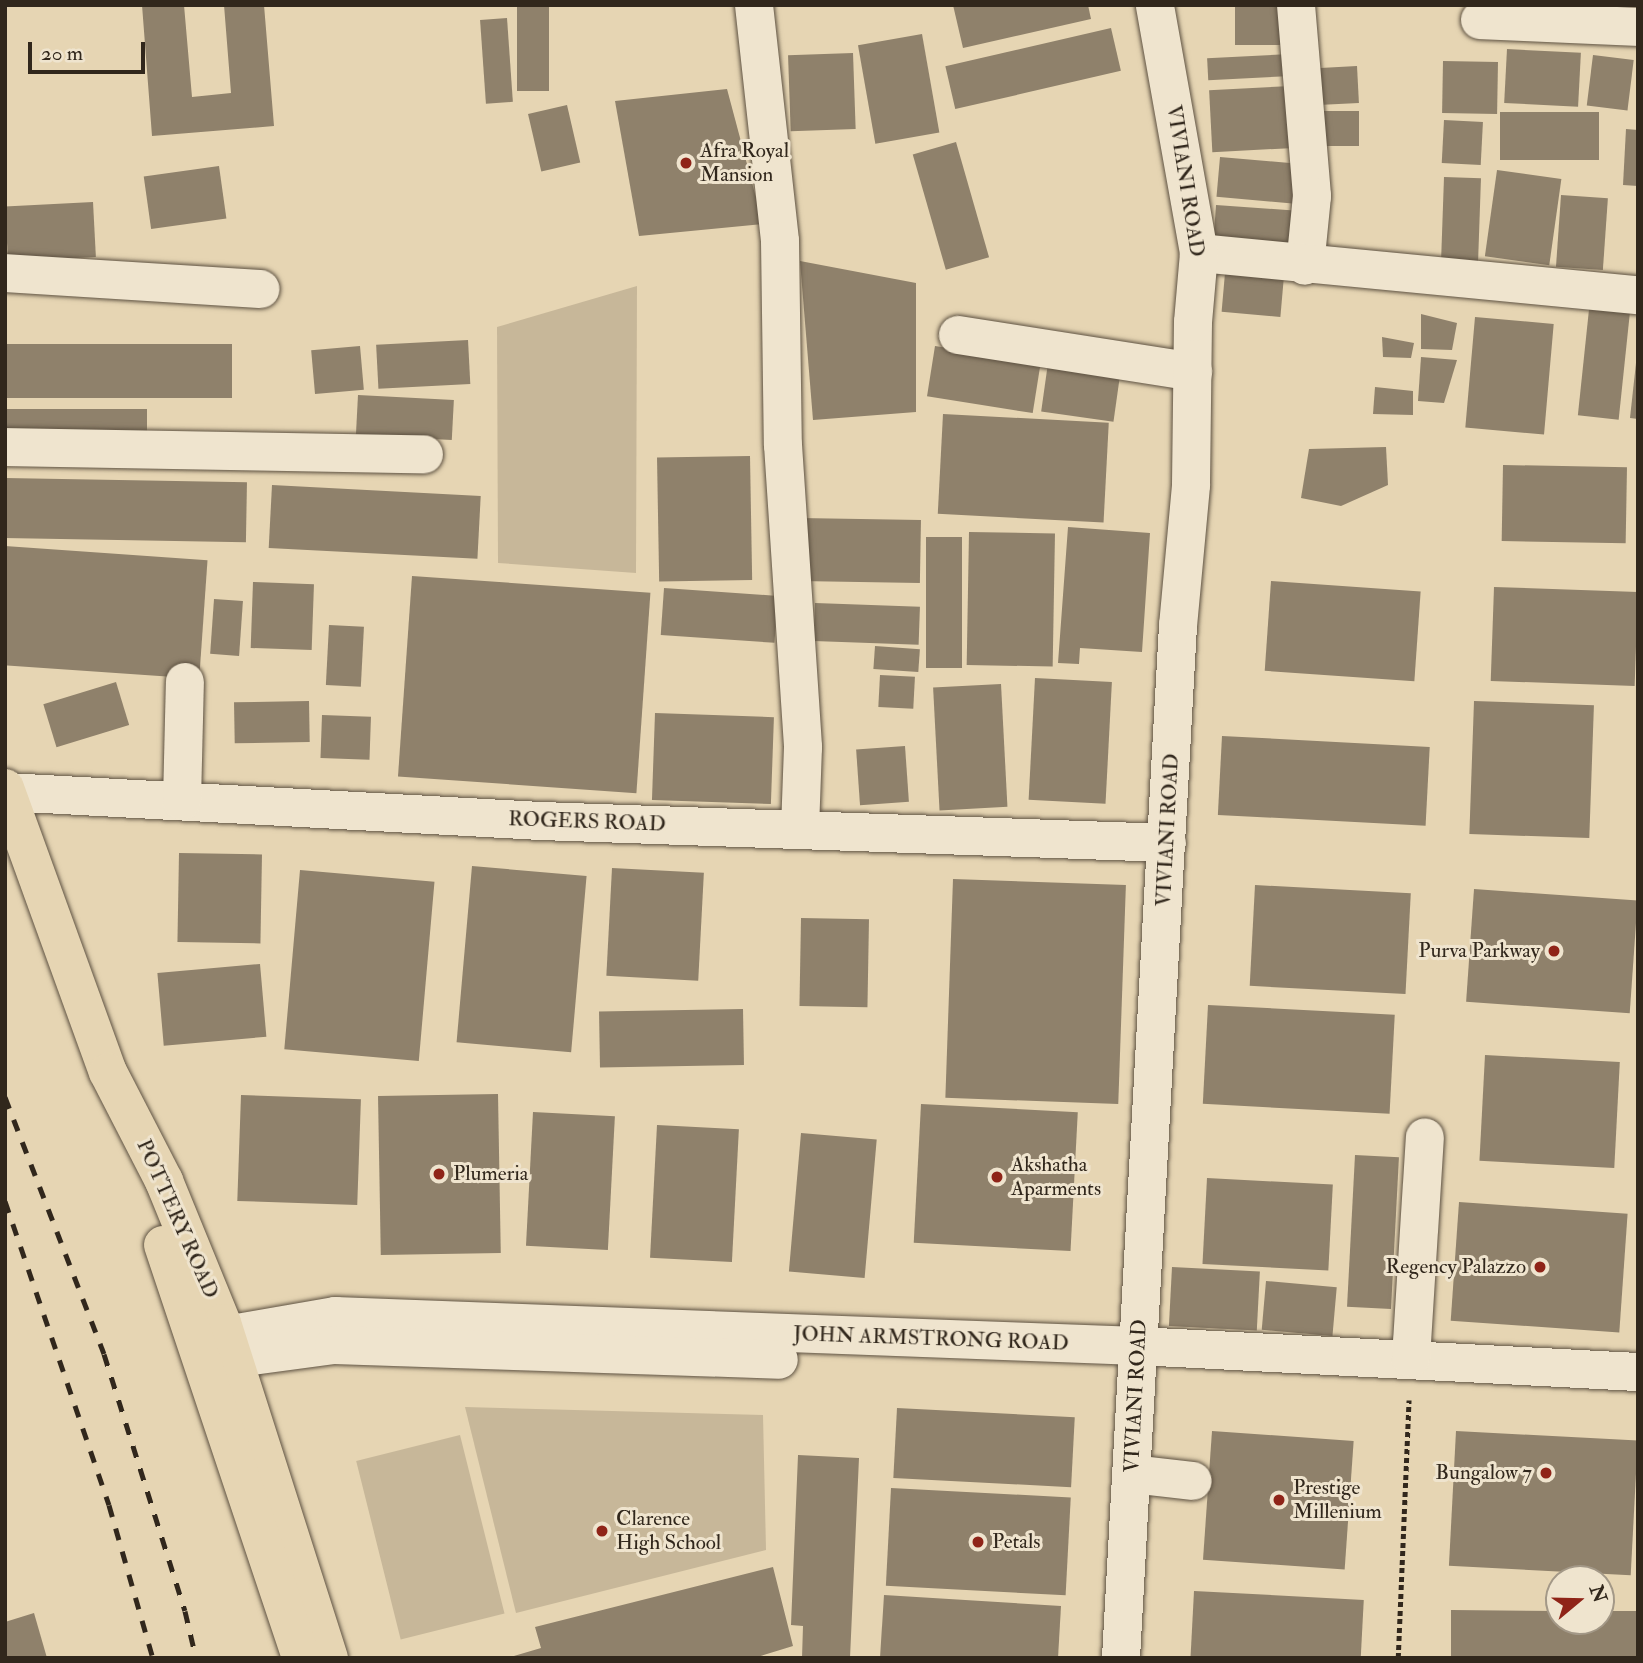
<!DOCTYPE html>
<html>
<head>
<meta charset="utf-8">
<style>
	body { margin:0 }
	#map { position:relative; width:1643px; height:1663px; overflow:hidden; background:#e6d5b3; font-family:"IM FELL Double Pica",serif }
	div>[style] { position:absolute }
	[style*='--x'] { left:calc(var(--x)*1px); top:calc(var(--y)*1px); width:calc(var(--w)*1px); rotate:calc(var(--a)*1deg) }
	.green>* { inset:0; background:#c7b799; transform-origin:0 0 }
	.building>* { inset:0; background:#8f816b; transform-origin:0 0 }
	.path>* { height:4.5px; margin-top:-2.25px; transform-origin:0; background:repeating-linear-gradient(90deg,#31271c 0 5px,transparent 0 8.5px) }
	.roads { filter:drop-shadow(0 0 2px #5e5242) drop-shadow(0 0 2px #5e5242) }
	.minor>* { height:38px; margin:-19px; padding:0 19px; transform-origin:19px; border-radius:19px; background:#efe4ce }
	.major>* { height:38px; margin:-19px; padding:0 19px; transform-origin:19px; border-radius:19px; background:#e6d5b3 }
	.rail>* { height:5px; margin-top:-2.5px; transform-origin:0; background:repeating-linear-gradient(90deg,#31271c 0 12px,transparent 0 24px) }
	.dots>* { width:19px; height:19px; translate:-50% -50%; box-sizing:border-box; border:4px solid #efe4ce; border-radius:50% }
	span { translate:-50% -50%; white-space:nowrap; text-align:center; line-height:1.15; -webkit-text-stroke:6px #efe4ce; paint-order:stroke }
	.poi-label { font-size:21px; color:#31271c }
	.left { translate:0 -50%; text-align:left }
	.right { translate:-100% -50%; text-align:right }
	.street-label { font-size:21px; color:#31271c }
	.frame { position:absolute; inset:0; border:7px solid #31271c; pointer-events:none }
	.north { position:absolute; left:1545px; top:1565px; width:70px; height:70px; box-sizing:border-box; background:#efe4ce; border:2px solid #a39887; border-radius:50%; rotate:71deg; font-size:19px; font-weight:700; line-height:28px; text-align:center; color:#31271c }
	.north::after { content:''; display:block; margin:auto; width:24px; height:32px; background:#8f2418; clip-path:polygon(50% 0,100% 100%,50% 72%,0 100%) }
	.scale { position:absolute; left:28px; top:42px; width:117px; height:32px; box-sizing:border-box; border:4px solid #31271c; border-top:0; padding-left:9px; font-size:21px; line-height:24px; white-space:nowrap; color:#31271c; -webkit-text-stroke:5px #efe4ce; paint-order:stroke }
</style>
</head>
<body>
<div id="map">
	<div class="green">
		<i style="clip-path:polygon(637px 286px,636px 573px,498px 563px,497px 327px)"></i>
		<i style="clip-path:polygon(465px 1407px,763px 1415px,766px 1550px,516px 1613px)"></i>
		<i style="left:460px;top:1435px;width:184px;height:107px;rotate:76deg"></i>
	</div>
	<div class="building">
		<i style="clip-path:polygon(142px 5px,184px 5px,192px 97px,231px 93px,224px 5px,264px 5px,274px 126px,152px 136px)"></i>
		<i style="left:517px;top:5px;width:32px;height:86px"></i>
		<i style="clip-path:polygon(953px 5px,1088px 5px,1091px 19px,963px 48px)"></i>
		<i style="left:1235px;top:5px;width:51px;height:40px"></i>
		<i style="left:507px;top:18px;width:84px;height:27px;rotate:86deg"></i>
		<i style="left:1111px;top:28px;width:44px;height:170px;rotate:77deg"></i>
		<i style="left:922px;top:34px;width:100px;height:65px;rotate:80deg"></i>
		<i style="left:1507px;top:49px;width:74px;height:54px;rotate:3deg"></i>
		<i style="left:853px;top:53px;width:76px;height:65px;rotate:88deg"></i>
		<i style="left:1290px;top:54px;width:22px;height:83px;rotate:87deg"></i>
		<i style="left:1593px;top:55px;width:41px;height:51px;rotate:7deg"></i>
		<i style="left:1443px;top:61px;width:55px;height:52px;rotate:1deg"></i>
		<i style="left:1357px;top:66px;width:37px;height:46px;rotate:87deg"></i>
		<i style="left:1291px;top:86px;width:62px;height:82px;rotate:87deg"></i>
		<i style="clip-path:polygon(727px 89px,763px 224px,639px 236px,615px 101px)"></i>
		<i style="left:567px;top:105px;width:59px;height:40px;rotate:77deg"></i>
		<i style="left:1323px;top:111px;width:36px;height:35px"></i>
		<i style="left:1500px;top:112px;width:99px;height:48px"></i>
		<i style="left:1444px;top:120px;width:39px;height:43px;rotate:3deg"></i>
		<i style="clip-path:polygon(1626px 129px,1638px 130px,1638px 186px,1623px 185px)"></i>
		<i style="left:956px;top:142px;width:120px;height:45px;rotate:74deg"></i>
		<i style="left:1220px;top:157px;width:76px;height:40px;rotate:5deg"></i>
		<i style="left:219px;top:166px;width:53px;height:76px;rotate:82deg"></i>
		<i style="left:1497px;top:170px;width:65px;height:87px;rotate:8deg"></i>
		<i style="left:1444px;top:177px;width:37px;height:85px;rotate:2deg"></i>
		<i style="left:1561px;top:195px;width:47px;height:72px;rotate:4deg"></i>
		<i style="left:93px;top:202px;width:55px;height:88px;rotate:87deg"></i>
		<i style="left:1216px;top:205px;width:78px;height:36px;rotate:4deg"></i>
		<i style="clip-path:polygon(800px 261px,916px 283px,916px 412px,813px 420px)"></i>
		<i style="left:1225px;top:273px;width:59px;height:39px;rotate:5deg"></i>
		<i style="left:1590px;top:300px;width:41px;height:116px;rotate:6deg"></i>
		<i style="clip-path:polygon(1421px 314px,1457px 323px,1452px 350px,1421px 349px)"></i>
		<i style="left:1475px;top:317px;width:79px;height:111px;rotate:5deg"></i>
		<i style="clip-path:polygon(1382px 337px,1414px 343px,1411px 358px,1383px 357px)"></i>
		<i style="left:468px;top:340px;width:44px;height:92px;rotate:87deg"></i>
		<i style="left:5px;top:344px;width:227px;height:54px"></i>
		<i style="left:360px;top:346px;width:44px;height:49px;rotate:85deg"></i>
		<i style="left:935px;top:346px;width:107px;height:51px;rotate:9deg"></i>
		<i style="clip-path:polygon(1421px 357px,1457px 360px,1444px 403px,1418px 401px)"></i>
		<i style="left:1048px;top:363px;width:73px;height:49px;rotate:8deg"></i>
		<i style="clip-path:polygon(1636px 363px,1638px 363px,1638px 419px,1630px 418px)"></i>
		<i style="clip-path:polygon(1375px 387px,1413px 391px,1413px 415px,1373px 414px)"></i>
		<i style="left:358px;top:395px;width:96px;height:40px;rotate:3deg"></i>
		<i style="left:5px;top:409px;width:142px;height:32px"></i>
		<i style="left:943px;top:414px;width:166px;height:100px;rotate:3deg"></i>
		<i style="clip-path:polygon(1386px 447px,1388px 485px,1341px 506px,1301px 498px,1309px 449px)"></i>
		<i style="left:750px;top:456px;width:124px;height:93px;rotate:89deg"></i>
		<i style="left:1503px;top:465px;width:124px;height:76px;rotate:1deg"></i>
		<i style="left:5px;top:478px;width:242px;height:60px;rotate:1deg"></i>
		<i style="left:272px;top:485px;width:209px;height:63px;rotate:3deg"></i>
		<i style="left:800px;top:518px;width:121px;height:63px;rotate:1deg"></i>
		<i style="clip-path:polygon(1068px 527px,1150px 533px,1142px 652px,1080px 648px,1079px 664px,1058px 663px)"></i>
		<i style="left:969px;top:532px;width:86px;height:133px;rotate:1deg"></i>
		<i style="left:962px;top:537px;width:131px;height:36px;rotate:90deg"></i>
		<i style="left:5px;top:546px;width:203px;height:119px;rotate:4deg"></i>
		<i style="left:412px;top:576px;width:239px;height:201px;rotate:4deg"></i>
		<i style="left:1271px;top:581px;width:150px;height:90px;rotate:4deg"></i>
		<i style="left:253px;top:582px;width:61px;height:66px;rotate:2deg"></i>
		<i style="left:1494px;top:587px;width:144px;height:94px;rotate:2deg"></i>
		<i style="left:664px;top:588px;width:114px;height:47px;rotate:4deg"></i>
		<i style="left:214px;top:599px;width:29px;height:55px;rotate:4deg"></i>
		<i style="left:815px;top:603px;width:105px;height:38px;rotate:2deg"></i>
		<i style="left:329px;top:625px;width:35px;height:60px;rotate:3deg"></i>
		<i style="left:875px;top:646px;width:45px;height:23px;rotate:4deg"></i>
		<i style="left:880px;top:675px;width:35px;height:32px;rotate:3deg"></i>
		<i style="left:1035px;top:678px;width:77px;height:122px;rotate:3deg"></i>
		<i style="left:116px;top:682px;width:45px;height:76px;rotate:73deg"></i>
		<i style="left:1001px;top:684px;width:123px;height:68px;rotate:87deg"></i>
		<i style="left:309px;top:701px;width:41px;height:75px;rotate:89deg"></i>
		<i style="left:1474px;top:701px;width:120px;height:133px;rotate:2deg"></i>
		<i style="left:655px;top:713px;width:119px;height:87px;rotate:2deg"></i>
		<i style="left:322px;top:715px;width:49px;height:43px;rotate:2deg"></i>
		<i style="left:1222px;top:736px;width:208px;height:79px;rotate:3deg"></i>
		<i style="left:905px;top:746px;width:56px;height:49px;rotate:86deg"></i>
		<i style="left:179px;top:853px;width:83px;height:89px;rotate:1deg"></i>
		<i style="left:472px;top:866px;width:115px;height:177px;rotate:5deg"></i>
		<i style="left:612px;top:868px;width:92px;height:108px;rotate:3deg"></i>
		<i style="left:300px;top:870px;width:135px;height:180px;rotate:5deg"></i>
		<i style="left:953px;top:879px;width:173px;height:219px;rotate:2deg"></i>
		<i style="left:1255px;top:885px;width:156px;height:101px;rotate:3deg"></i>
		<i style="left:1474px;top:889px;width:164px;height:113px;rotate:4deg"></i>
		<i style="left:801px;top:918px;width:68px;height:88px;rotate:1deg"></i>
		<i style="left:260px;top:964px;width:73px;height:103px;rotate:85deg"></i>
		<i style="left:1208px;top:1005px;width:187px;height:99px;rotate:3deg"></i>
		<i style="left:743px;top:1009px;width:56px;height:144px;rotate:89deg"></i>
		<i style="left:1485px;top:1055px;width:135px;height:106px;rotate:3deg"></i>
		<i style="left:498px;top:1094px;width:159px;height:120px;rotate:89deg"></i>
		<i style="left:241px;top:1095px;width:120px;height:106px;rotate:2deg"></i>
		<i style="left:921px;top:1104px;width:157px;height:139px;rotate:3deg"></i>
		<i style="left:533px;top:1112px;width:82px;height:134px;rotate:3deg"></i>
		<i style="left:657px;top:1125px;width:82px;height:133px;rotate:3deg"></i>
		<i style="left:801px;top:1133px;width:76px;height:139px;rotate:5deg"></i>
		<i style="left:1355px;top:1155px;width:44px;height:152px;rotate:3deg"></i>
		<i style="left:1207px;top:1178px;width:126px;height:86px;rotate:3deg"></i>
		<i style="left:1459px;top:1202px;width:169px;height:119px;rotate:4deg"></i>
		<i style="left:1172px;top:1267px;width:88px;height:59px;rotate:3deg"></i>
		<i style="left:1266px;top:1281px;width:71px;height:49px;rotate:5deg"></i>
		<i style="left:897px;top:1408px;width:178px;height:70px;rotate:3deg"></i>
		<i style="left:1212px;top:1431px;width:142px;height:129px;rotate:4deg"></i>
		<i style="left:1456px;top:1431px;width:182px;height:135px;rotate:3deg"></i>
		<i style="clip-path:polygon(798px 1455px,859px 1458px,850px 1658px,802px 1658px,803px 1626px,791px 1625px)"></i>
		<i style="left:891px;top:1488px;width:180px;height:98px;rotate:3deg"></i>
		<i style="clip-path:polygon(773px 1567px,793px 1646px,754px 1658px,507px 1658px,541px 1648px,535px 1627px)"></i>
		<i style="left:1194px;top:1591px;width:170px;height:67px;rotate:3deg"></i>
		<i style="clip-path:polygon(884px 1595px,1061px 1606px,1058px 1658px,880px 1658px)"></i>
		<i style="clip-path:polygon(1451px 1610px,1559px 1611px,1559px 1621px,1601px 1621px,1601px 1611px,1637px 1611px,1637px 1658px,1451px 1658px)"></i>
		<i style="clip-path:polygon(34px 1613px,47px 1658px,5px 1658px,5px 1622px)"></i>
	</div>
	<div class="path">
		<i style="--x:1398;--y:1658;--w:258;--a:-87.6"></i>
	</div>
	<div class="roads">
		<div class="minor">
			<i style="--x:754;--y:5;--w:237;--a:83.7"></i>
			<i style="--x:780;--y:241;--w:204;--a:89.2"></i>
			<i style="--x:783;--y:445;--w:303;--a:86.2"></i>
			<i style="--x:803;--y:747;--w:83;--a:92.1"></i>
			<i style="--x:1296;--y:5;--w:192;--a:85.2"></i>
			<i style="--x:1312;--y:196;--w:70;--a:95.7"></i>
			<i style="--x:1480;--y:20;--w:158;--a:2.5"></i>
			<i style="--x:1199;--y:253;--w:441;--a:5.5"></i>
			<i style="--x:5;--y:273;--w:256;--a:3.6"></i>
			<i style="--x:958;--y:335;--w:238;--a:8.9"></i>
			<i style="--x:5;--y:447;--w:419;--a:1"></i>
			<i style="--x:7;--y:792;--w:535;--a:3.11"></i>
			<i style="--x:541;--y:821;--w:626;--a:2.01"></i>
			<i style="--x:182;--y:801;--w:119;--a:-88.6"></i>
			<i style="--x:226;--y:1335;--w:111;--a:-9.9"></i>
			<i style="--x:335;--y:1316;--w:804;--a:2.14"></i>
			<i style="--x:1138;--y:1346;--w:501;--a:2.98"></i>
			<i style="--x:245;--y:1357;--w:90;--a:-7.7"></i>
			<i style="--x:334;--y:1345;--w:445;--a:1.9"></i>
			<i style="--x:1411;--y:1358;--w:221;--a:-86.4"></i>
			<i style="--x:1132;--y:1474;--w:61;--a:6.5"></i>
			<i style="--x:1121;--y:1658;--w:1034;--a:-86.84"></i>
			<i style="--x:1178;--y:626;--w:142;--a:-84.7"></i>
			<i style="--x:1191;--y:485;--w:163;--a:-89.3"></i>
			<i style="--x:1193;--y:322;--w:69;--a:-85"></i>
			<i style="--x:1199;--y:253;--w:252;--a:-100.1"></i>
		</div>
		<div class="major">
			<i style="--x:5;--y:788;--w:302;--a:70.1"></i>
			<i style="--x:108;--y:1072;--w:123;--a:62.8"></i>
			<i style="--x:164;--y:1181;--w:153;--a:67.8"></i>
			<i style="--x:222;--y:1323;--w:352;--a:72.3"></i>
			<i style="--x:163;--y:1245;--w:435;--a:71.5"></i>
		</div>
	</div>
	<div class="rail">
		<i style="--x:5;--y:1097;--w:275;--a:68.9"></i>
		<i style="--x:104;--y:1354;--w:269;--a:72.5"></i>
		<i style="--x:185;--y:1611;--w:48;--a:76.8"></i>
		<i style="--x:5;--y:1201;--w:321;--a:71.1"></i>
		<i style="--x:109;--y:1505;--w:159;--a:74"></i>
	</div>
	<div class="dots">
		<i style="left:686px;top:163px;background:#8f2418"></i>
		<i style="left:1554px;top:951px;background:#8f2418"></i>
		<i style="left:439px;top:1174px;background:#8f2418"></i>
		<i style="left:997px;top:1177px;background:#8f2418"></i>
		<i style="left:1540px;top:1267px;background:#8f2418"></i>
		<i style="left:1546px;top:1473px;background:#8f2418"></i>
		<i style="left:1279px;top:1500px;background:#8f2418"></i>
		<i style="left:602px;top:1531px;background:#8f2418"></i>
		<i style="left:978px;top:1542px;background:#8f2418"></i>
	</div>
	<div class="poi-label">
		<span class="left" style="left:700px;top:163px">Afra Royal<br>Mansion</span>
		<span class="right" style="left:1540px;top:951px">Purva Parkway</span>
		<span class="left" style="left:1011px;top:1177px">Akshatha<br>Aparments</span>
		<span class="left" style="left:453px;top:1174px">Plumeria</span>
		<span class="right" style="left:1526px;top:1267px">Regency Palazzo</span>
		<span class="right" style="left:1532px;top:1473px">Bungalow 7</span>
		<span class="left" style="left:1293px;top:1500px">Prestige<br>Millenium</span>
		<span class="left" style="left:616px;top:1531px">Clarence<br>High School</span>
		<span class="left" style="left:992px;top:1542px">Petals</span>
	</div>
	<div class="street-label">
		<span style="left:1185px;top:181px;rotate:81deg">VIVIANI ROAD</span>
		<span style="left:587px;top:822px;rotate:2deg">ROGERS ROAD</span>
		<span style="left:1168px;top:830px;rotate:-87deg">VIVIANI ROAD</span>
		<span style="left:177px;top:1219px;rotate:66deg">POTTERY ROAD</span>
		<span style="left:931px;top:1339px;rotate:2deg">JOHN ARMSTRONG ROAD</span>
		<span style="left:1136px;top:1396px;rotate:-87deg">VIVIANI ROAD</span>
	</div>
	<div class="frame"></div>
	<div class="north">N</div>
	<div class="scale">20 m</div>
</div>
</body>
</html>
